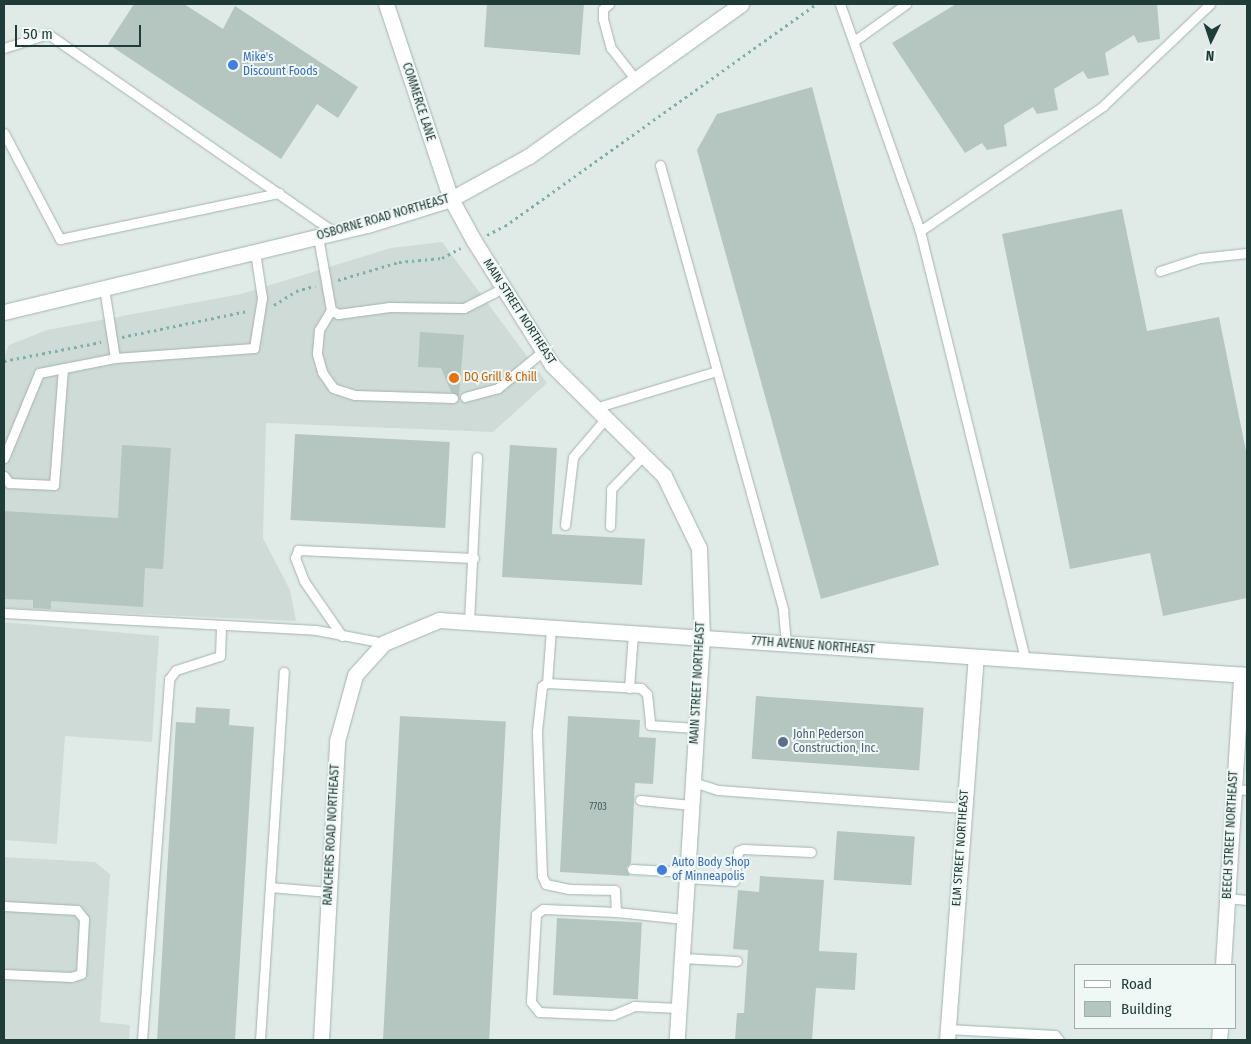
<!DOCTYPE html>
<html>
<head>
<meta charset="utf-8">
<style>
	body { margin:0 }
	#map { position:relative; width:1251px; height:1044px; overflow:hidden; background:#e0ebe8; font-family:"Fira Sans Condensed",sans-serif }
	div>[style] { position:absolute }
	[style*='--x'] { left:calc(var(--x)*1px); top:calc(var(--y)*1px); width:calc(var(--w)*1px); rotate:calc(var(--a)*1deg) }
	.built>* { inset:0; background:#cedbd7 }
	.building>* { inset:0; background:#b5c6c1; transform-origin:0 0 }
	.path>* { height:3px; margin-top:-1.5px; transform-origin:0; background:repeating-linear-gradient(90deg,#7fb0a8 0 2.5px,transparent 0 6.5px) }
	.roads { filter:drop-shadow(0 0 1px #a3b3b0) drop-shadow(0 0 1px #a3b3b0) }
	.service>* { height:9px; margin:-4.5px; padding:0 4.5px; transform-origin:4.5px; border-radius:4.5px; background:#fff }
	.minor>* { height:15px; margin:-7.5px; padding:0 7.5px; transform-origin:7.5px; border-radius:7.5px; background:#fff }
	.tertiary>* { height:15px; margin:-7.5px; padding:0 7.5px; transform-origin:7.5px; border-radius:7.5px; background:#fff }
	.dots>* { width:14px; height:14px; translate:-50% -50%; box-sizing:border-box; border:2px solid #f0f8f5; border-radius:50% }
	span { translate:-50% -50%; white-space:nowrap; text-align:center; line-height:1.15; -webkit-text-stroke:4px #f0f8f5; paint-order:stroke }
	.number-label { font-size:10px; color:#455e5a }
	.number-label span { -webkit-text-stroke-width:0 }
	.shop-label { font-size:12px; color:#366cbe }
	.left { translate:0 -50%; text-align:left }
	.street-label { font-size:12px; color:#203c38 }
	.food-label { font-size:12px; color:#c56008 }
	.service-label { font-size:12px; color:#4e5e75 }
	.frame { position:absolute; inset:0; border:5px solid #203c38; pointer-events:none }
	.legend { position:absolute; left:1074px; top:964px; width:162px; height:65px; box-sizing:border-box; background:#f0f8f5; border:1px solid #9dada9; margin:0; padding:6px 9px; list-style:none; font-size:15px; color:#203c38 }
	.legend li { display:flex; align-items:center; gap:10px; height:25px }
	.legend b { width:25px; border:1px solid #9dada9 }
	.north { position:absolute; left:1186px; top:15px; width:50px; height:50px; -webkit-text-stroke:4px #f0f8f5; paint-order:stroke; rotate:184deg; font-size:14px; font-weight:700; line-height:20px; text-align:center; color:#203c38 }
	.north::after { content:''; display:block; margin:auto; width:18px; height:22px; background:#203c38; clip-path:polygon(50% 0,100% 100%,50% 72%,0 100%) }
	.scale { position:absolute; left:15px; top:25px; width:126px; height:22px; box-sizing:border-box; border:2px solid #203c38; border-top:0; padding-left:6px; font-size:15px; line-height:18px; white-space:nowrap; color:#203c38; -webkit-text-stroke:4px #f0f8f5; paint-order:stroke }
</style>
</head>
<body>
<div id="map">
	<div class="built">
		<i style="clip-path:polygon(442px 242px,547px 383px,493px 432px,266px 423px,263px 538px,290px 590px,296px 621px,4px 608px,4px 357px,9px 345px,47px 330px,241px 294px,391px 248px)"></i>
		<i style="clip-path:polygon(4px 622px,159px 636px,152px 742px,65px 736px,57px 844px,4px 840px)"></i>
		<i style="clip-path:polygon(4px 857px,95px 862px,110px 874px,100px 1022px,130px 1025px,129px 1040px,4px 1040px)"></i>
	</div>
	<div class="building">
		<i style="clip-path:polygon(134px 4px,184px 4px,223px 29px,235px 6px,358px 87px,338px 118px,317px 104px,281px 159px,108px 44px)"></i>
		<i style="clip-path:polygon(487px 4px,584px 4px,580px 55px,484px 47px)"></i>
		<i style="clip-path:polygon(956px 4px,1157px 4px,1160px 39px,1138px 43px,1134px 35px,1105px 53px,1109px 75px,1088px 79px,1083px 71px,1054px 89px,1058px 110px,1037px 114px,1033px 107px,1004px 125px,1007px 146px,987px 150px,982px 143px,965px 153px,892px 43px)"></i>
		<i style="clip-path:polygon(812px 87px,939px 565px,821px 599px,697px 150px,717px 114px)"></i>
		<i style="clip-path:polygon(1122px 209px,1147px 331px,1219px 317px,1247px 456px,1247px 598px,1163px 616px,1150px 553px,1070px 569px,1002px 234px)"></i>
		<i style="clip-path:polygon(420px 332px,464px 335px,459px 396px,451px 392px,441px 368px,418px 367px)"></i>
		<i style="left:295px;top:434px;width:155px;height:86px;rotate:3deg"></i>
		<i style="clip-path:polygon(122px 445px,171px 448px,163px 569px,145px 568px,143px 607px,51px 601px,51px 609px,33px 608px,33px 600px,4px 599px,4px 511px,118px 518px)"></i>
		<i style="clip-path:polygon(510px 445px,557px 448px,552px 534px,645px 539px,642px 585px,502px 577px)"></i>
		<i style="left:756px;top:696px;width:168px;height:63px;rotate:4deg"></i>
		<i style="clip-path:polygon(196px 707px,230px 709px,229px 725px,254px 727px,235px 1040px,157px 1040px,176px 722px,195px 723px)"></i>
		<i style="left:400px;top:716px;width:106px;height:325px;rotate:3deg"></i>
		<i style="clip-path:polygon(568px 716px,640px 720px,639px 737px,656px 738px,653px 784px,635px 783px,631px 863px,626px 868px,630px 876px,560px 872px)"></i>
		<i style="left:837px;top:831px;width:78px;height:49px;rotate:4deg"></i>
		<i style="clip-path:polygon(760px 876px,824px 880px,819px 951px,857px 953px,855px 990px,816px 988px,812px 1040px,735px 1040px,737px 1013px,744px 1013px,748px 950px,733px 949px,738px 890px,759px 892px)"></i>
		<i style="left:557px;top:918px;width:85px;height:77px;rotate:3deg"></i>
	</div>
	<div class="path">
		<i style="--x:487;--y:235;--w:20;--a:-27"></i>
		<i style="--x:505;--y:226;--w:382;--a:-35.5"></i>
		<i style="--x:338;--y:280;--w:64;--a:-16.4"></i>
		<i style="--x:399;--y:262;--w:43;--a:-5.3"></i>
		<i style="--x:442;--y:258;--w:21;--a:-28"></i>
		<i style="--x:274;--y:305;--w:26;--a:-32"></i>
		<i style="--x:296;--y:291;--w:20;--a:-15"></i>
		<i style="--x:122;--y:337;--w:129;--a:-11.7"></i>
		<i style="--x:4;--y:361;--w:99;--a:-11.1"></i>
	</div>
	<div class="roads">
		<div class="service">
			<i style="--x:609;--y:4;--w:8;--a:140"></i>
			<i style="--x:603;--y:9;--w:10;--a:90"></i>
			<i style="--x:603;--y:19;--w:30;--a:75"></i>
			<i style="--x:611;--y:48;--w:41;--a:52"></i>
			<i style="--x:840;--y:4;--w:241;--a:70.6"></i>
			<i style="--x:920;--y:231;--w:442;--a:76.2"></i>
			<i style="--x:854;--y:41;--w:64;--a:-35.4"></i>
			<i style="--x:4;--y:48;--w:46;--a:-17.7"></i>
			<i style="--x:48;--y:34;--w:349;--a:34.7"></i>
			<i style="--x:4;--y:133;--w:120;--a:62.2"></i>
			<i style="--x:60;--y:239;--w:224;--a:-11.9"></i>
			<i style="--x:660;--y:165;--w:462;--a:74.5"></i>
			<i style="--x:783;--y:610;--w:34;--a:85"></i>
			<i style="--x:920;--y:231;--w:222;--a:-34.3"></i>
			<i style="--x:1103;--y:106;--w:148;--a:-43.6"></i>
			<i style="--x:318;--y:237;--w:74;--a:79.9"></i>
			<i style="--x:331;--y:310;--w:8;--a:30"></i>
			<i style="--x:338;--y:314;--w:52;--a:-7.7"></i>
			<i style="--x:390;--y:307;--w:74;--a:0.8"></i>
			<i style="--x:464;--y:308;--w:44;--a:-27.1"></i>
			<i style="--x:1160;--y:271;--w:42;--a:-18"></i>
			<i style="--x:1200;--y:258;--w:47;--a:-6.1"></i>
			<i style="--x:104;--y:288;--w:71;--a:81.1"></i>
			<i style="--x:331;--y:310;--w:23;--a:121"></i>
			<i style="--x:319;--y:330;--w:24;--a:95"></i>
			<i style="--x:317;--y:354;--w:19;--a:74"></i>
			<i style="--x:322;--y:372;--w:19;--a:55"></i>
			<i style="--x:333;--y:388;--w:23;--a:18"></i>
			<i style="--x:355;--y:395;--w:98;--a:1.8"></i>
			<i style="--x:465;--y:397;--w:34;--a:-15"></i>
			<i style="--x:498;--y:388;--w:58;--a:-39.4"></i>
			<i style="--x:595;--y:408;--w:127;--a:-16.9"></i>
			<i style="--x:4;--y:458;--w:92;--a:-67.6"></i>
			<i style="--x:39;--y:373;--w:77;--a:-11.2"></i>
			<i style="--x:115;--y:358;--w:139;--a:-4.1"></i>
			<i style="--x:254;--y:348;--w:51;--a:-80.9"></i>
			<i style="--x:262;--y:298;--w:47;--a:-98.7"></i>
			<i style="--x:4;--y:476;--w:9;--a:54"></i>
			<i style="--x:9;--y:483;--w:45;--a:2.5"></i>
			<i style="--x:54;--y:485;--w:117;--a:-85.6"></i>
			<i style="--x:565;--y:525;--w:68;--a:-83.3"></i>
			<i style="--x:573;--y:457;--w:51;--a:-49.8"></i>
			<i style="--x:610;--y:526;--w:37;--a:-88"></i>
			<i style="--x:611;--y:489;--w:46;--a:-45.9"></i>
			<i style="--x:4;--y:613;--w:312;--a:3.1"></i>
			<i style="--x:316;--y:630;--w:69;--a:10.8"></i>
			<i style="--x:469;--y:622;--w:165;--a:-87.2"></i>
			<i style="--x:342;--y:636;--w:67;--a:-124.6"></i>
			<i style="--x:304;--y:581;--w:25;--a:-111"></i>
			<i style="--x:295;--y:558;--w:9;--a:-69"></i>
			<i style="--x:298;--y:550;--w:176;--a:2.6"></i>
			<i style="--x:547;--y:683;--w:55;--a:-85.8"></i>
			<i style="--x:629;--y:688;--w:55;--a:-85.8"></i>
			<i style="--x:693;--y:782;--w:26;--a:18"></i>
			<i style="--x:718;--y:790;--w:246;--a:4.2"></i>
			<i style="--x:1234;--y:789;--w:13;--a:4"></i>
			<i style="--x:640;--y:800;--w:51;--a:5.6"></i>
			<i style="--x:632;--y:869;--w:55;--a:3.1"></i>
			<i style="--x:687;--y:878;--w:47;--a:3.7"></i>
			<i style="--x:734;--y:881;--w:30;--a:-82"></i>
			<i style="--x:738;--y:851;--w:5;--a:-22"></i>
			<i style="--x:743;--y:849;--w:68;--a:2.5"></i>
			<i style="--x:270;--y:887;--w:59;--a:4.8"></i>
			<i style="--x:1227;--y:898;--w:20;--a:6"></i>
			<i style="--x:4;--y:906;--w:73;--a:3.1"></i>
			<i style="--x:77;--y:910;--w:11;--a:52"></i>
			<i style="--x:84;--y:919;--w:55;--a:93.1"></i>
			<i style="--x:81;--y:974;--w:10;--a:163"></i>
			<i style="--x:71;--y:977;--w:67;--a:-177.4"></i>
			<i style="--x:616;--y:912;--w:73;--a:-177.6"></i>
			<i style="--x:543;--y:909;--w:9;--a:144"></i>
			<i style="--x:536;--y:914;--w:88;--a:93.3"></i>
			<i style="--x:531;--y:1002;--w:13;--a:51"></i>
			<i style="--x:539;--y:1012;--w:74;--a:2.3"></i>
			<i style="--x:613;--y:1015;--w:23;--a:-23"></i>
			<i style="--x:634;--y:1006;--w:45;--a:2.5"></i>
			<i style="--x:684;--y:919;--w:68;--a:-174.1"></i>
			<i style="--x:616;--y:912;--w:22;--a:-93"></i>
			<i style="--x:615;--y:890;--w:46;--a:-178.8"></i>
			<i style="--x:569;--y:889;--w:24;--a:-168"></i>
			<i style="--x:546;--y:884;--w:9;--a:-117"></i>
			<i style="--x:542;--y:876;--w:145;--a:-92"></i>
			<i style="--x:537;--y:731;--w:45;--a:-83.7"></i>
			<i style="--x:542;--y:686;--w:6;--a:-31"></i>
			<i style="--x:547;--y:683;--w:94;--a:3"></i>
			<i style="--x:641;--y:688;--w:8;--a:45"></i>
			<i style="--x:647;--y:694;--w:31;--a:84"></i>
			<i style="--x:650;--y:725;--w:46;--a:3.7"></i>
			<i style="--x:682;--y:958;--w:55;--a:3.1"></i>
			<i style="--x:948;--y:1029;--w:107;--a:3.2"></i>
			<i style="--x:1055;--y:1035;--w:6;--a:51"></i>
			<i style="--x:142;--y:1040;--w:362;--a:-85.7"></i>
			<i style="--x:169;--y:679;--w:11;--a:-52"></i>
			<i style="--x:176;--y:670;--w:46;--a:-17.7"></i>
			<i style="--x:220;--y:656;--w:31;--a:-88"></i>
			<i style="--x:260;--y:1040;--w:369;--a:-86.3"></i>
		</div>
		<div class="minor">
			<i style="--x:1223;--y:965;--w:291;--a:-86.4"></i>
			<i style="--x:321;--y:1040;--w:299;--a:-86.9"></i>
			<i style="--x:337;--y:741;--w:68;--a:-74.7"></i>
			<i style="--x:355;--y:675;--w:43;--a:-47.8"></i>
			<i style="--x:384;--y:643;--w:60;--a:-22.7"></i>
			<i style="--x:439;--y:620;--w:810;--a:3.89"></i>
			<i style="--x:947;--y:1040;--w:384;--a:-85.7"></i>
			<i style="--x:1219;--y:1040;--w:12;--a:-85"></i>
		</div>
		<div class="tertiary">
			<i style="--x:386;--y:4;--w:206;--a:71.6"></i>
			<i style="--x:451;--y:199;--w:48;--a:61.3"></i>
			<i style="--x:474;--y:241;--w:146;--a:57.8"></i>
			<i style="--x:552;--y:365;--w:158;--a:44.7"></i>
			<i style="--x:664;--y:476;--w:80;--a:64.1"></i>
			<i style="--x:699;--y:548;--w:90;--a:88.1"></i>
			<i style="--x:702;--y:638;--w:403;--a:93.6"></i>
			<i style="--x:4;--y:312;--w:373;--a:-13.5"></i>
			<i style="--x:367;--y:225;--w:88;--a:-17.2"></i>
			<i style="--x:451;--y:199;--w:89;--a:-28.9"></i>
			<i style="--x:529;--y:156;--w:261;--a:-35.6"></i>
		</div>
	</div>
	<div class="dots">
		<i style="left:233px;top:65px;background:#3f7fe0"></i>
		<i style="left:454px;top:378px;background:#e8710a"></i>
		<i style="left:783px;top:742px;background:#5c6f8a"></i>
		<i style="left:662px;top:870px;background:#3f7fe0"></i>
	</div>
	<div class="number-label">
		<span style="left:598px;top:808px">7703</span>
	</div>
	<div class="shop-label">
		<span class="left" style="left:243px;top:65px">Mike's<br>Discount Foods</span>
		<span class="left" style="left:672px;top:870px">Auto Body Shop<br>of Minneapolis</span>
	</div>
	<div class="street-label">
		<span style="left:418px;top:102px;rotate:72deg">COMMERCE LANE</span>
		<span style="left:383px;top:218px;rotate:-16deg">OSBORNE ROAD NORTHEAST</span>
		<span style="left:519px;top:312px;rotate:57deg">MAIN STREET NORTHEAST</span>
		<span style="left:813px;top:646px;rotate:4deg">77TH AVENUE NORTHEAST</span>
		<span style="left:698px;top:683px;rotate:-87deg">MAIN STREET NORTHEAST</span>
		<span style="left:332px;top:835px;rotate:-87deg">RANCHERS ROAD NORTHEAST</span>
		<span style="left:1231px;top:835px;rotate:-87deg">BEECH STREET NORTHEAST</span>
		<span style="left:961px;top:848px;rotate:-86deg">ELM STREET NORTHEAST</span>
	</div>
	<div class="food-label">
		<span class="left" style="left:464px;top:378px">DQ Grill &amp; Chill</span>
	</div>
	<div class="service-label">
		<span class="left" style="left:793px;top:742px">John Pederson<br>Construction, Inc.</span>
	</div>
	<div class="frame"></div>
	<ul class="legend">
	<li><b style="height:6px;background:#fff"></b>Road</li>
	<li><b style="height:14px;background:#b5c6c1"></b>Building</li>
	</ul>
	<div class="north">N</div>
	<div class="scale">50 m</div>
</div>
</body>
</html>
